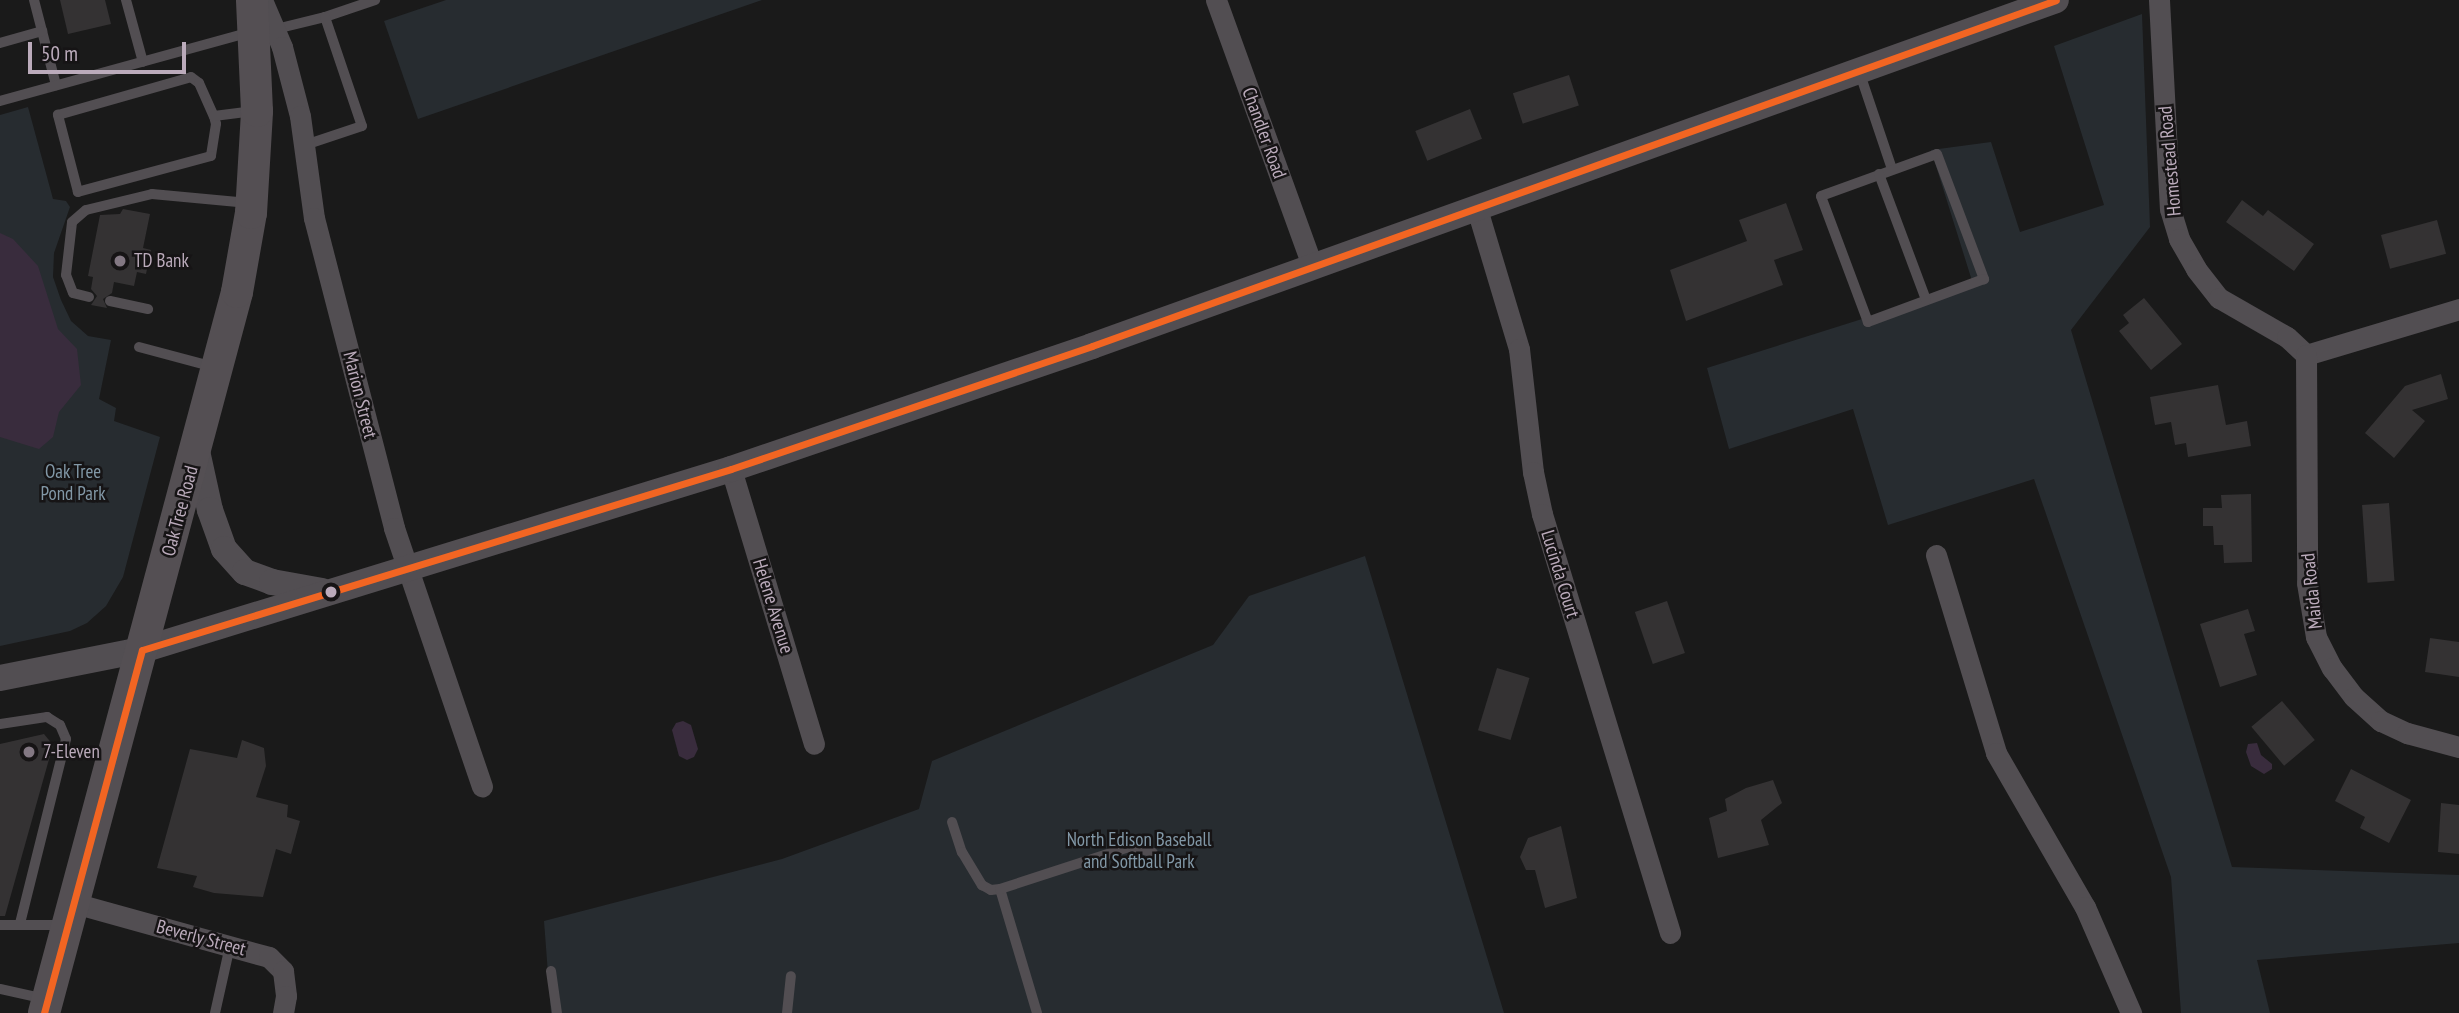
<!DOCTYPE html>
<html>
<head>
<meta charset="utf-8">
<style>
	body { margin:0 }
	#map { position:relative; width:2459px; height:1013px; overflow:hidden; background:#1a1a1a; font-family:"PT Sans Narrow",sans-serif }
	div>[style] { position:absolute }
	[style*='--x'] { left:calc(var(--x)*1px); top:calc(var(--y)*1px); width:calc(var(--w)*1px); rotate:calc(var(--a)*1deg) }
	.green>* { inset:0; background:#272c30 }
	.water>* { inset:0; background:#392c3d }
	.building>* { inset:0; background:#343233; transform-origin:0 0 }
	.service>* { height:10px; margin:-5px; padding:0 5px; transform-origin:5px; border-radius:5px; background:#524e52 }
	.minor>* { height:21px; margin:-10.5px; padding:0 10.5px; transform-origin:10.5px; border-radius:10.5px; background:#524e52 }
	.tertiary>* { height:26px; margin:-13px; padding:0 13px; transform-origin:13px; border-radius:13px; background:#524e52 }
	.secondary>* { height:32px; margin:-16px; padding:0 16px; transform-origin:16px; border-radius:16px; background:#544f53 }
	.bus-1>* { height:7px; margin:-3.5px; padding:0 3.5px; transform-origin:3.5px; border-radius:3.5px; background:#f26522 }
	.dots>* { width:19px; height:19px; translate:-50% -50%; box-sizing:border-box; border:4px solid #161415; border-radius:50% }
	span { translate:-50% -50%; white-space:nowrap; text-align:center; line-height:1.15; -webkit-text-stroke:5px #161415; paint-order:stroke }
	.street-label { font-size:19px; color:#bbabbb }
	.poi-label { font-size:19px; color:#bbabbb }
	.left { translate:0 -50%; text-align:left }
	.park-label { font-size:19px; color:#8298a7 }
	.scale { position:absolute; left:28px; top:42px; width:158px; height:32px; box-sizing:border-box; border:4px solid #bbabbb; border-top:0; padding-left:9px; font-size:21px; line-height:24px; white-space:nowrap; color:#bbabbb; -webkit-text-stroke:5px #161415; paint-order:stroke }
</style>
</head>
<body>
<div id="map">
	<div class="green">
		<i style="clip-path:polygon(446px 0,762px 0,418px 119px,384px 21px)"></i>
		<i style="clip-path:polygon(2142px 14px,2150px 227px,2071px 330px,2232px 867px,2459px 875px,2459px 943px,2257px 960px,2270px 1013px,2181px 1013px,2171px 877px,2034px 479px,1888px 525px,1853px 409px,1729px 449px,1707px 368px,1973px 284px,1931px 150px,1991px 142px,2020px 232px,2104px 205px,2054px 46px)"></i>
		<i style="clip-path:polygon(28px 107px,53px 199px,66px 201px,70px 207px,54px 253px,53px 277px,61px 300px,71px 321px,88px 336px,111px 340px,99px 399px,116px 408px,114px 421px,160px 437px,123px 577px,106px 606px,87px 623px,70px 631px,0 646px,0 115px)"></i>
		<i style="clip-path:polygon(1365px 556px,1504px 1013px,551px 1013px,544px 921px,782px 859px,919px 809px,932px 761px,1213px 645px,1249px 596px)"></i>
	</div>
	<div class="water">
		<i style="clip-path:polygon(0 233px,13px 239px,38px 266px,58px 329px,77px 349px,81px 385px,59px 412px,53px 437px,39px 449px,0 437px)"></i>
		<i style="clip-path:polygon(683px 721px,691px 725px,698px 749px,694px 757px,687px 760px,679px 756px,672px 730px,676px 723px)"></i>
		<i style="clip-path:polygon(2257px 743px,2261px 755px,2272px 764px,2272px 769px,2264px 774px,2251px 766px,2246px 752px,2248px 744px)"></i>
	</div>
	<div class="building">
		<i style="clip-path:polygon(60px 0,105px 0,111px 24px,68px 34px)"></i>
		<i style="left:1569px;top:75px;width:32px;height:59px;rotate:72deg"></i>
		<i style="left:1470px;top:109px;width:32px;height:59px;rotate:68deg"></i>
		<i style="clip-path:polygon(2242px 200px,2263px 216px,2268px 210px,2314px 244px,2294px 271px,2226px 222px)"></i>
		<i style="clip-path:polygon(1786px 203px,1803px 250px,1774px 260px,1783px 285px,1686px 321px,1670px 270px,1747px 241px,1739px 220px)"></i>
		<i style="clip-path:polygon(123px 209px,150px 214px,143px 248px,151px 250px,146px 274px,137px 272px,134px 286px,114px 282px,112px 293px,103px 299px,107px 308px,91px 305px,97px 296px,91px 289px,93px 277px,88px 276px,100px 215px,120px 214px)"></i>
		<i style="left:2437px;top:220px;width:35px;height:58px;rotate:75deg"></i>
		<i style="clip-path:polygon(2144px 298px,2182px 344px,2151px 370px,2119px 331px,2129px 323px,2123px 315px)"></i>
		<i style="clip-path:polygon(2441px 374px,2448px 399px,2412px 410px,2425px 421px,2394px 458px,2365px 433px,2405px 386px)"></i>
		<i style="clip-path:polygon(2218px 385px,2226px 425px,2247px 421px,2251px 446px,2188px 457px,2186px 443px,2175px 445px,2171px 422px,2155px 425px,2150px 397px)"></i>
		<i style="clip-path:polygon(2251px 494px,2252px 562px,2224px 563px,2223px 545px,2214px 545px,2213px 526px,2203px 526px,2203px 508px,2222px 508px,2221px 495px)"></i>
		<i style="left:2389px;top:503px;width:78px;height:27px;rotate:86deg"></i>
		<i style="left:1667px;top:601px;width:55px;height:34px;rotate:71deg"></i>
		<i style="clip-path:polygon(2248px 609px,2255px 631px,2244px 634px,2257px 675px,2220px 687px,2200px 624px)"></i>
		<i style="clip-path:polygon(2430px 638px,2459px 642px,2459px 677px,2425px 672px)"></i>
		<i style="left:1497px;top:668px;width:34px;height:65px;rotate:17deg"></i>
		<i style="left:2282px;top:701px;width:51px;height:40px;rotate:50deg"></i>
		<i style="clip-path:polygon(44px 734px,53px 745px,5px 916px,0 916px,0 744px)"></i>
		<i style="clip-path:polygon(242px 740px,264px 748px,266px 766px,256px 797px,288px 805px,287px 817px,300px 821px,291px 854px,276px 849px,263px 897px,214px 893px,193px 887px,197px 876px,157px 868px,190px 749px,237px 758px)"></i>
		<i style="clip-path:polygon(2351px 769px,2411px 800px,2389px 843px,2360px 828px,2365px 817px,2335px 801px)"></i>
		<i style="clip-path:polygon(1773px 780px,1782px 803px,1761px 820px,1769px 845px,1718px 858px,1709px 818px,1727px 811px,1725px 799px,1746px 788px)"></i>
		<i style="clip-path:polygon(2441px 803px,2459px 805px,2459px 854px,2438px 852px)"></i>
		<i style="clip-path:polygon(1561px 826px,1577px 898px,1545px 908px,1535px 870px,1526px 870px,1520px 857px,1528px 838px)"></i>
	</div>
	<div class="service">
		<i style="--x:34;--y:0;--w:88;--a:75.5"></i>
		<i style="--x:126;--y:0;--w:64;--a:74.7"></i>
		<i style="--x:325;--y:17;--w:53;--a:-18.8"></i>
		<i style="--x:276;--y:29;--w:50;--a:-13.8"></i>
		<i style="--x:325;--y:17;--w:115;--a:71.3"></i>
		<i style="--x:362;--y:126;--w:60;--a:161.6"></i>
		<i style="--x:0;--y:43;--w:44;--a:-15.9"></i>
		<i style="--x:1859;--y:71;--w:103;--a:71.4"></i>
		<i style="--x:0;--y:101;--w:259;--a:-15.4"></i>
		<i style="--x:214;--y:116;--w:8;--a:76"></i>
		<i style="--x:216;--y:124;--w:32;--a:99"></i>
		<i style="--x:211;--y:156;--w:138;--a:164.9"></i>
		<i style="--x:78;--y:192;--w:80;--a:-104.6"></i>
		<i style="--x:58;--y:115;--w:138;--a:-15.9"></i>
		<i style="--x:191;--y:77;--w:10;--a:37"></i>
		<i style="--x:199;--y:83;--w:36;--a:66"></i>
		<i style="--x:214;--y:116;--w:40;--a:-7.1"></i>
		<i style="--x:1937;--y:154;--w:134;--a:69.4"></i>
		<i style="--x:1984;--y:279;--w:124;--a:159.7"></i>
		<i style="--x:1868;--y:322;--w:134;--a:-110.5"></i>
		<i style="--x:1821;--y:196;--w:123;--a:-19.9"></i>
		<i style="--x:1879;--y:174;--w:134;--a:69.5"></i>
		<i style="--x:89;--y:297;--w:16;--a:-166"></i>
		<i style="--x:73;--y:293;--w:19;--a:-111"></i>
		<i style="--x:66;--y:275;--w:53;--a:-83.5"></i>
		<i style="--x:72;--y:222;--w:18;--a:-41"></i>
		<i style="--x:86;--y:210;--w:68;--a:-13.6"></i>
		<i style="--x:152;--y:194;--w:97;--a:5.3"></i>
		<i style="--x:110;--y:301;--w:39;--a:12"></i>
		<i style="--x:139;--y:347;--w:78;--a:14.9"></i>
		<i style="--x:0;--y:724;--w:48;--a:-8.5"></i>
		<i style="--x:47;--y:717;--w:15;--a:32"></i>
		<i style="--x:60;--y:725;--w:15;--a:67"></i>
		<i style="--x:66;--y:739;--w:191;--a:104"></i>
		<i style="--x:952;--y:822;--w:32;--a:72"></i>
		<i style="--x:962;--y:852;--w:39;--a:59"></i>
		<i style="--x:982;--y:885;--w:10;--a:29"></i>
		<i style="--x:991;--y:890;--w:9;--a:-6"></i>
		<i style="--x:0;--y:925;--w:64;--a:0"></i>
		<i style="--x:551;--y:971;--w:42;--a:81.9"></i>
		<i style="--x:0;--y:989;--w:46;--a:12.5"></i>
		<i style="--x:215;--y:1013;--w:69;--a:-77.4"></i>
		<i style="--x:787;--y:1013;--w:37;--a:-84"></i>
		<i style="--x:1037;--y:1013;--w:129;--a:-106.6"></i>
		<i style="--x:1000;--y:889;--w:139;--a:-18"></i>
		<i style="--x:1132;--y:846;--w:22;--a:18"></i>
	</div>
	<div class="minor">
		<i style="--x:262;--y:0;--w:51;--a:66.9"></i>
		<i style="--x:282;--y:47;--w:71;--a:75.4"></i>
		<i style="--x:300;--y:116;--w:103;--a:82.2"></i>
		<i style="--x:314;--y:218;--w:320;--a:75.5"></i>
		<i style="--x:394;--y:528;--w:273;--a:71.2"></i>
		<i style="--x:1216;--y:0;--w:282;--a:70.1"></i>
		<i style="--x:2159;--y:0;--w:209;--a:87"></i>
		<i style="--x:2170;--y:209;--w:31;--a:73"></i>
		<i style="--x:2179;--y:239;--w:34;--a:60"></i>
		<i style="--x:2196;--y:269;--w:37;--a:52"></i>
		<i style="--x:2219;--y:298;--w:78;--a:29.8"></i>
		<i style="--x:2287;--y:337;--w:26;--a:43"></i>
		<i style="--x:2306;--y:355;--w:160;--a:-16.7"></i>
		<i style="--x:1477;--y:209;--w:146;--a:73.3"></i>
		<i style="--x:1519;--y:349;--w:124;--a:83.5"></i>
		<i style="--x:1533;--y:472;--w:43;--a:77.9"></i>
		<i style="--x:1542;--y:514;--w:438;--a:73"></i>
		<i style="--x:2306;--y:355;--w:228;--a:89.7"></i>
		<i style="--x:2307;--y:583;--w:55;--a:80.5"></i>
		<i style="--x:2316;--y:637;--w:35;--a:63"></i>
		<i style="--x:2332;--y:668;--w:36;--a:53"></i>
		<i style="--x:2354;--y:697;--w:36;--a:42"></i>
		<i style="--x:2381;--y:721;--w:29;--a:25"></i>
		<i style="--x:2407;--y:733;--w:54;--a:15.1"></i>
		<i style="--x:731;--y:469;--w:287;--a:73.2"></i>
		<i style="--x:1936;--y:555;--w:207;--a:73.1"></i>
		<i style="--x:1996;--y:753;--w:178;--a:60"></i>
		<i style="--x:2085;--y:907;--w:116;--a:66.5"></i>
		<i style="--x:74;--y:903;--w:202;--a:15.5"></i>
		<i style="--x:269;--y:957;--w:20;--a:45"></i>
		<i style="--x:283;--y:971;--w:25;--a:83"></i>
		<i style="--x:286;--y:996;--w:17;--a:100"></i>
	</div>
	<div class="tertiary">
		<i style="--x:197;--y:451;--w:60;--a:77.6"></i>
		<i style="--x:210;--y:510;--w:41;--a:70.3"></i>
		<i style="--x:224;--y:549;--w:31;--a:48"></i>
		<i style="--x:245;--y:572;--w:29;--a:20"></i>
		<i style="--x:272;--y:582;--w:51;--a:10.2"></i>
		<i style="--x:0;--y:678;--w:145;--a:-11.2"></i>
		<i style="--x:142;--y:650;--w:616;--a:-17.08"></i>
		<i style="--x:731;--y:469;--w:381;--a:-18.8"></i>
		<i style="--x:1092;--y:346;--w:1024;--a:-19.74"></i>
	</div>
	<div class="secondary">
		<i style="--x:44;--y:1013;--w:746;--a:-75.01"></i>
		<i style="--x:237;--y:292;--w:80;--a:-80"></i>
		<i style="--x:251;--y:213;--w:102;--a:-86.6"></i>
		<i style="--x:257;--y:111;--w:111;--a:-92.6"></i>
	</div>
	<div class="bus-1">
		<i style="--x:142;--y:650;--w:616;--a:-17.08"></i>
		<i style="--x:731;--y:469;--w:381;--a:-18.8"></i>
		<i style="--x:1092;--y:346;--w:1024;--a:-19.74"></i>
		<i style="--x:44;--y:1013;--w:376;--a:-74.9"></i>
	</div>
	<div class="dots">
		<i style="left:120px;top:261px;background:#837883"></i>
		<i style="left:331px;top:592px;background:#bbabbb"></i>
		<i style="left:29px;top:752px;background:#837883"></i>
	</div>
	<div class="street-label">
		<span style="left:1264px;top:133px;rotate:70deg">Chandler Road</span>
		<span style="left:2170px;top:161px;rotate:-95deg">Homestead Road</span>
		<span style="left:360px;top:395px;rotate:76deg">Marion Street</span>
		<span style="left:180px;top:511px;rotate:-75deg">Oak Tree Road</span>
		<span style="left:1560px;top:574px;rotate:73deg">Lucinda Court</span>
		<span style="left:2312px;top:591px;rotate:-96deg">Maida Road</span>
		<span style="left:773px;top:606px;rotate:73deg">Helene Avenue</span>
		<span style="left:201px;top:938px;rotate:15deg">Beverly Street</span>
	</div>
	<div class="poi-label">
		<span class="left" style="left:134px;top:261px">TD Bank</span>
		<span class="left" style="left:43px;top:752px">7-Eleven</span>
	</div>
	<div class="park-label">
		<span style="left:73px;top:483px">Oak Tree<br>Pond Park</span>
		<span style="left:1139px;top:851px">North Edison Baseball<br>and Softball Park</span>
	</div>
	<div class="scale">50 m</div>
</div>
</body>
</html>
